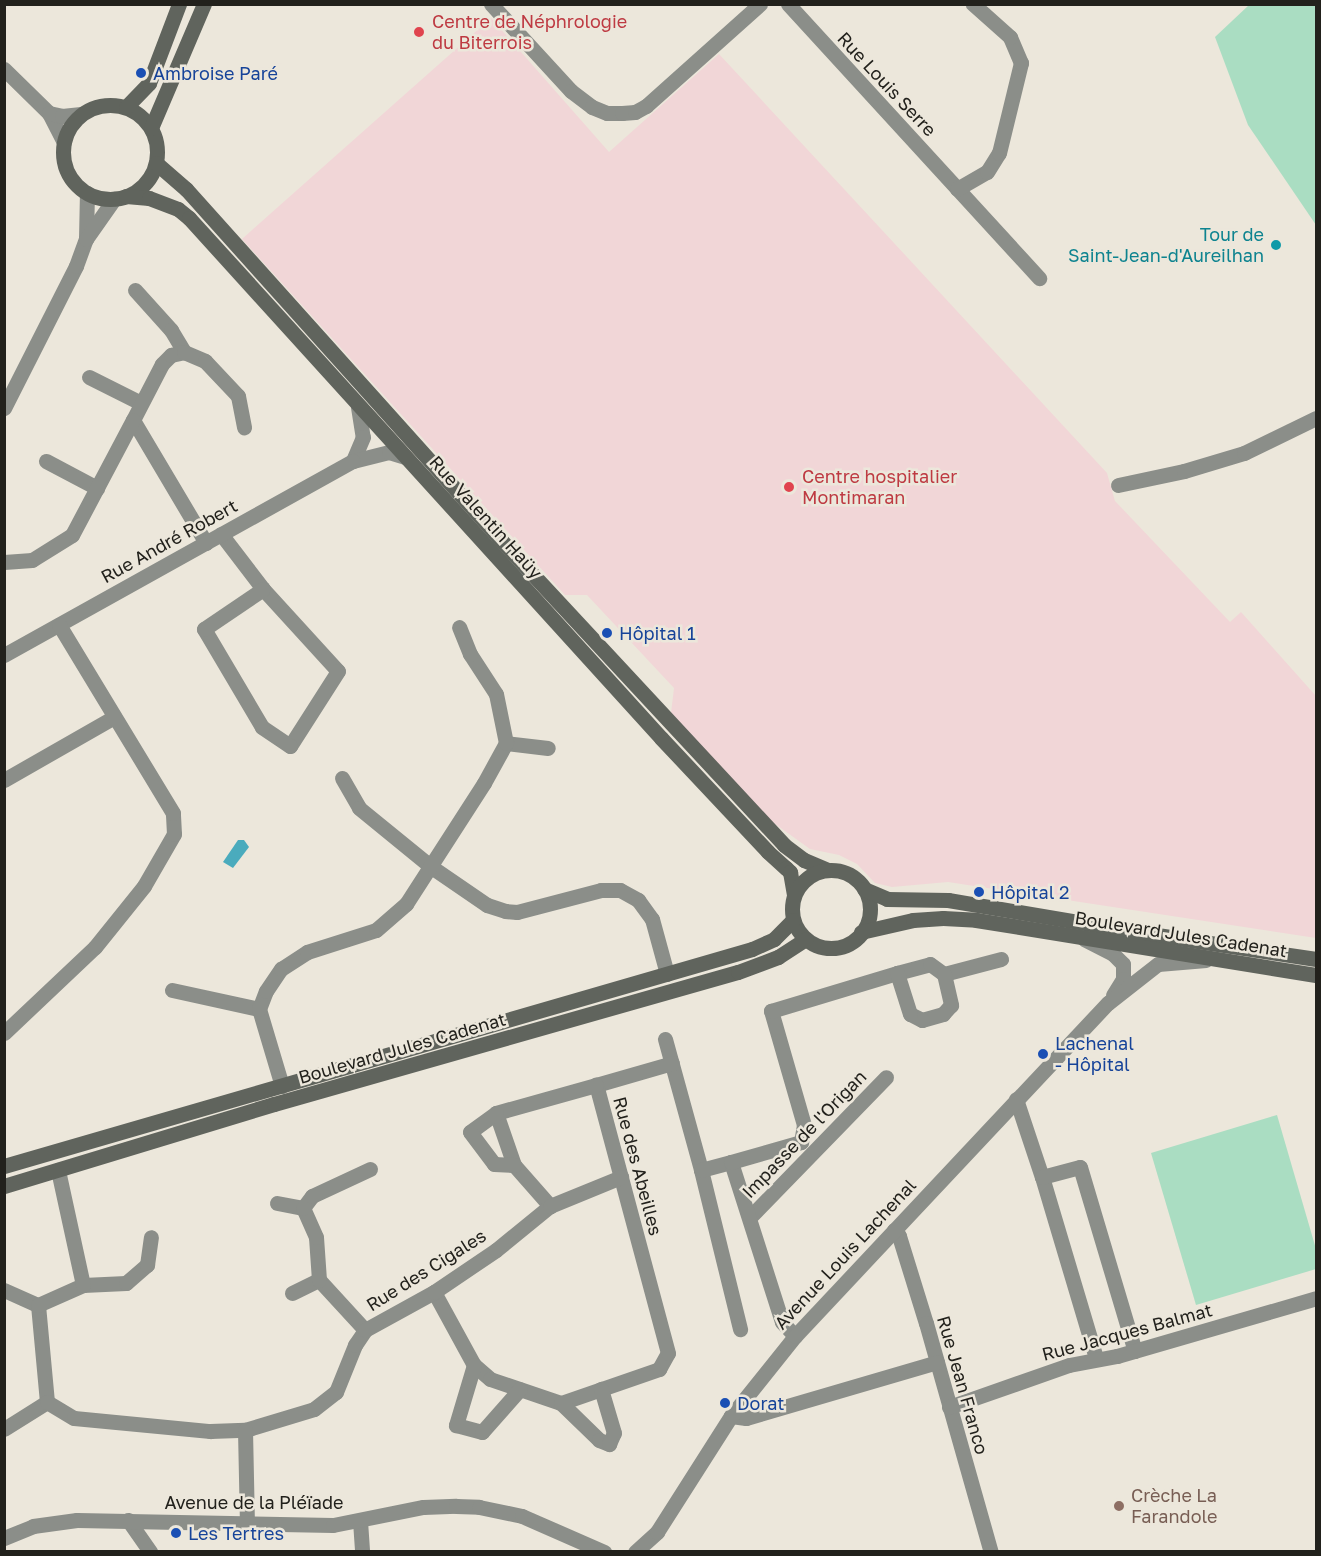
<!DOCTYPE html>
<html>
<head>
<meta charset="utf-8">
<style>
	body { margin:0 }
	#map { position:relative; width:1321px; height:1556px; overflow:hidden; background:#ece7db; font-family:"Golos Text",sans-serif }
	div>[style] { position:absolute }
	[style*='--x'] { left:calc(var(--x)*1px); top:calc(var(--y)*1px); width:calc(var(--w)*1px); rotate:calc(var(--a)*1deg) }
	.medical>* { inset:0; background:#f1d6d7 }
	.green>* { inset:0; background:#aaddc2 }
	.water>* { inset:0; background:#4aabbd }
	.street>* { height:15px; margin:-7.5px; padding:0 7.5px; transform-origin:7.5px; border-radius:7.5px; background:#8b8e89 }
	.secondary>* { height:15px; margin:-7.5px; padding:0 7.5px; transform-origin:7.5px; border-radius:7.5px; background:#60645d }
	.secondary>.ring { margin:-7.5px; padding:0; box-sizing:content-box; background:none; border:15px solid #60645d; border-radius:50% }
	.dots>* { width:16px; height:16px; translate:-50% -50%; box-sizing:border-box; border:3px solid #ece7db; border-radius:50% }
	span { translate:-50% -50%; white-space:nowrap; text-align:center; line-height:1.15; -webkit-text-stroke:5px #ece7db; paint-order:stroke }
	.health-label { font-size:18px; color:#be3a42 }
	.left { translate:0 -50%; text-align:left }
	.transit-label { font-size:18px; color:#164399 }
	.street-label { font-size:18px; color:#22211c }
	.culture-label { font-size:18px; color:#0d838f }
	.right { translate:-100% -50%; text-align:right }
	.education-label { font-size:18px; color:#785e54 }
	.frame { position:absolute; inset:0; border:6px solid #22211c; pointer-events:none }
</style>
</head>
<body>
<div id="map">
	<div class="medical">
		<i style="clip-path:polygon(491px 18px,609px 152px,719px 54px,1107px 473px,1115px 501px,1230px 622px,1241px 612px,1316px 696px,1316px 938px,948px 882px,892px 887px,875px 883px,857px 864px,839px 855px,810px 849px,771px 821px,671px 713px,674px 688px,587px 595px,565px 595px,242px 239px)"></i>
	</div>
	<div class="green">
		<i style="clip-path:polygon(1249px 5px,1316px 5px,1316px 225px,1248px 125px,1215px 37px)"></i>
		<i style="clip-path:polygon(1277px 1115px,1316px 1249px,1316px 1269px,1196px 1305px,1151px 1153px)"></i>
	</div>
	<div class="water">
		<i style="clip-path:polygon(238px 840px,244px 840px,249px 847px,233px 868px,223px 862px)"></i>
	</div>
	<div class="street">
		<i style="--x:491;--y:4;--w:118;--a:47.4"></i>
		<i style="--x:571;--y:91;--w:26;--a:37"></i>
		<i style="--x:592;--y:107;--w:16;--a:22"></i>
		<i style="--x:607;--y:113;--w:15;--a:0"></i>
		<i style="--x:622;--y:113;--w:13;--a:-4"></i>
		<i style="--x:635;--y:112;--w:13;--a:-29"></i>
		<i style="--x:646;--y:106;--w:153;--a:-41.8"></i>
		<i style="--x:788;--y:4;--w:372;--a:47.5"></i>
		<i style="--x:4;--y:69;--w:63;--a:44.4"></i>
		<i style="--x:49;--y:113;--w:33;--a:63"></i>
		<i style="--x:49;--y:113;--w:13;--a:13"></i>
		<i style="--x:62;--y:116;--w:19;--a:-6"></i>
		<i style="--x:957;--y:189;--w:34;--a:-30"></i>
		<i style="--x:987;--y:172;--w:22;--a:-58"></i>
		<i style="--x:999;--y:153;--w:93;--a:-76.3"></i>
		<i style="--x:1021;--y:63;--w:28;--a:-113"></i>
		<i style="--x:1010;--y:37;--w:50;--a:-138.3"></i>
		<i style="--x:86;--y:239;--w:46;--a:-88.8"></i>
		<i style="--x:135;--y:290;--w:54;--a:48"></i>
		<i style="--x:171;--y:330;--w:26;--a:59"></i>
		<i style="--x:89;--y:377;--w:58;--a:26.6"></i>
		<i style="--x:358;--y:407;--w:30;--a:81"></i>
		<i style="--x:363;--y:437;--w:26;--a:113"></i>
		<i style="--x:353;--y:461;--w:37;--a:-14"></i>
		<i style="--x:389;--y:452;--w:17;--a:17"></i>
		<i style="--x:4;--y:408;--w:159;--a:-63.1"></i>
		<i style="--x:76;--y:266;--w:29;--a:-70"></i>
		<i style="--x:86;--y:239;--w:49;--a:-55"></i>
		<i style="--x:46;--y:461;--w:58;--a:27.9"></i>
		<i style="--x:1118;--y:485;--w:67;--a:-12"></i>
		<i style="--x:1184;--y:471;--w:63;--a:-16.7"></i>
		<i style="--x:1244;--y:453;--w:80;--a:-25.9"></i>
		<i style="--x:221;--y:534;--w:69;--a:52.6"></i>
		<i style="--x:263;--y:589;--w:111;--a:47.6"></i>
		<i style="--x:338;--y:671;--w:89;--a:122.6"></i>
		<i style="--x:290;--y:746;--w:34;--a:-146"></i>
		<i style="--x:262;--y:727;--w:114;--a:-120.6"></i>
		<i style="--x:204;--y:629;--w:71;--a:-34.1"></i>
		<i style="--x:206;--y:543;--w:143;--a:-120.7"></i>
		<i style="--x:133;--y:420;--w:63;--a:-62.6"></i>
		<i style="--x:162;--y:364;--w:13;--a:-45"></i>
		<i style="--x:171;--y:355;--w:13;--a:-13"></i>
		<i style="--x:184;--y:352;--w:23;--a:23"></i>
		<i style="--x:205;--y:361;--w:48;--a:46.7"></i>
		<i style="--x:238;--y:396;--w:32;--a:79"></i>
		<i style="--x:4;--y:562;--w:28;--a:-4"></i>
		<i style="--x:32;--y:560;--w:47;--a:-32"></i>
		<i style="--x:72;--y:535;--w:130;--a:-62.1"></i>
		<i style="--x:4;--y:655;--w:399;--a:-29.1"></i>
		<i style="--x:506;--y:743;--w:42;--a:6.8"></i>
		<i style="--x:342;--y:778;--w:34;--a:60"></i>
		<i style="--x:359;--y:808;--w:92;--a:39.2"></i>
		<i style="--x:430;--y:866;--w:69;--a:34.4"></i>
		<i style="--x:487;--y:905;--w:19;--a:18"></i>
		<i style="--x:505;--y:911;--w:12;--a:5"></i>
		<i style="--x:517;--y:912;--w:87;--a:-14.7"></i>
		<i style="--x:601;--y:890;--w:19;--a:0"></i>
		<i style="--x:620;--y:890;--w:21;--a:29"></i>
		<i style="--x:638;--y:900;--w:24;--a:54"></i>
		<i style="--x:652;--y:919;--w:57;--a:74.7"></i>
		<i style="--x:4;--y:780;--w:127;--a:-29.8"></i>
		<i style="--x:1084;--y:939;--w:33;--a:27"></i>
		<i style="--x:1113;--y:954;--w:14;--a:45"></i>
		<i style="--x:1123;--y:964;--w:15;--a:90"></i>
		<i style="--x:1123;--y:979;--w:19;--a:122"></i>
		<i style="--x:944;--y:974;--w:59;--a:-14.7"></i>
		<i style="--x:172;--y:990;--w:89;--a:12.3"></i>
		<i style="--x:4;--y:1033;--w:125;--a:-43.4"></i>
		<i style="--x:95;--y:947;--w:78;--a:-51.2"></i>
		<i style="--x:144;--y:886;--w:60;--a:-60"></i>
		<i style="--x:174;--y:834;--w:21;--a:-93"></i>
		<i style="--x:173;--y:813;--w:220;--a:-121.2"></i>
		<i style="--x:665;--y:1039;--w:136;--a:74.6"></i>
		<i style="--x:701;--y:1170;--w:164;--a:76.2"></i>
		<i style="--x:596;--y:1085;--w:79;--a:-16.1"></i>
		<i style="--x:282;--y:1086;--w:80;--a:-106.6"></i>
		<i style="--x:259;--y:1009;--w:19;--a:-69"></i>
		<i style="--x:266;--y:991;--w:27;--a:-56"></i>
		<i style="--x:281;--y:969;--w:31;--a:-33"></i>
		<i style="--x:307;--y:952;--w:72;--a:-17.7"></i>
		<i style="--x:376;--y:930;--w:40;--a:-41"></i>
		<i style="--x:406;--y:904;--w:144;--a:-57.2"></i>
		<i style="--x:484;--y:783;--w:46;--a:-61.2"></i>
		<i style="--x:506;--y:743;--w:50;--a:-101.5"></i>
		<i style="--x:496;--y:694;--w:48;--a:-123"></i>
		<i style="--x:470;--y:654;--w:29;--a:-112"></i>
		<i style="--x:1016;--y:1099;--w:82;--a:71.6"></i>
		<i style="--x:496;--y:1113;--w:55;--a:70.9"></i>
		<i style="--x:514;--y:1165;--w:55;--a:48.7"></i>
		<i style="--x:701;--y:1170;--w:31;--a:-15"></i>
		<i style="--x:277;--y:1203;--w:26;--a:11"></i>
		<i style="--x:750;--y:1217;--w:195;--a:-45.8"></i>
		<i style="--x:894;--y:1230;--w:8;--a:50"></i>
		<i style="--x:899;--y:1236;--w:91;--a:72.8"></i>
		<i style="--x:926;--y:1323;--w:238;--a:74.2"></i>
		<i style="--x:83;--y:1285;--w:43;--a:-2.7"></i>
		<i style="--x:126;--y:1283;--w:28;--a:-41"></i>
		<i style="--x:147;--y:1265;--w:28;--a:-82"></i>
		<i style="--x:4;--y:1290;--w:37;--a:24"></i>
		<i style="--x:434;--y:1292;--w:83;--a:61.3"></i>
		<i style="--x:474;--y:1365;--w:21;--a:41"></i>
		<i style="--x:490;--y:1379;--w:75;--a:18.7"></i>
		<i style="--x:561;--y:1403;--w:104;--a:-19.1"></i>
		<i style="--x:659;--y:1369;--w:18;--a:-61"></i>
		<i style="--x:668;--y:1353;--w:278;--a:-105"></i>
		<i style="--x:596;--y:1085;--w:104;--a:164.4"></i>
		<i style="--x:496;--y:1113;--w:32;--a:144"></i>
		<i style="--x:470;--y:1132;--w:40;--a:53"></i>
		<i style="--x:494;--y:1164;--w:20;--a:3"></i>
		<i style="--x:292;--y:1293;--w:30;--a:-26"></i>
		<i style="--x:365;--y:1330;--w:68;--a:-132.6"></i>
		<i style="--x:319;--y:1280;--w:43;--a:-94"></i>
		<i style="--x:316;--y:1237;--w:32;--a:-114"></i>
		<i style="--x:303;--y:1208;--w:15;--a:-53"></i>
		<i style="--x:312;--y:1196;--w:64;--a:-25"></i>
		<i style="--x:795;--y:1336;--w:19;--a:-133"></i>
		<i style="--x:782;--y:1322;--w:168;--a:-107.7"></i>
		<i style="--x:731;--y:1162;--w:73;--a:-15.9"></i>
		<i style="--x:801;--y:1142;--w:17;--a:-80"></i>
		<i style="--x:804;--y:1125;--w:119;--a:-106.1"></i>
		<i style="--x:771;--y:1011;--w:132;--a:-16.8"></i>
		<i style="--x:897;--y:973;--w:34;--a:-15"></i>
		<i style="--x:930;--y:964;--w:17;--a:36"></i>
		<i style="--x:944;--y:974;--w:32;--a:77"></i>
		<i style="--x:951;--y:1005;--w:12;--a:132"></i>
		<i style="--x:943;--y:1014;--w:22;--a:164"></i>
		<i style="--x:922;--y:1020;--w:13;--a:-153"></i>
		<i style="--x:910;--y:1014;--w:43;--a:-107.6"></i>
		<i style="--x:1096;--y:1358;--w:189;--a:-106.6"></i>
		<i style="--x:1042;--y:1177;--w:39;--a:-15"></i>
		<i style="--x:1080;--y:1167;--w:192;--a:73.4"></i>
		<i style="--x:474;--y:1365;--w:63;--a:106.7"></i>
		<i style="--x:456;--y:1425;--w:27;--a:15"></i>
		<i style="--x:482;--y:1432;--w:57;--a:-48.5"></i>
		<i style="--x:47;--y:1402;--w:97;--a:-95.3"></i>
		<i style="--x:38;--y:1305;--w:49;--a:-24"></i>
		<i style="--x:83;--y:1285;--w:118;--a:-102.3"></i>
		<i style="--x:561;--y:1403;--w:53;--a:44.2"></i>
		<i style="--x:599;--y:1440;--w:11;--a:22"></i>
		<i style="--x:609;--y:1444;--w:12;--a:-66"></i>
		<i style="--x:614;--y:1433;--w:46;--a:-106.5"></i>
		<i style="--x:949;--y:1407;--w:127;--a:-19.3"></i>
		<i style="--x:1069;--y:1365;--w:49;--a:-10.6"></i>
		<i style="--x:1117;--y:1356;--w:207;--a:-16.2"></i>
		<i style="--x:731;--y:1416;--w:15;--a:8"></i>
		<i style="--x:746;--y:1418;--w:199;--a:-16.3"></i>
		<i style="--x:4;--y:1429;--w:51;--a:-32.1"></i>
		<i style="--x:47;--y:1402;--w:31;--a:31"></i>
		<i style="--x:74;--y:1418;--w:137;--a:5.5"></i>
		<i style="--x:210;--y:1431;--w:35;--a:-2"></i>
		<i style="--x:245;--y:1430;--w:72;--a:-16.9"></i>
		<i style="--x:314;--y:1409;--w:28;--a:-38"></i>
		<i style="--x:336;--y:1392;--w:51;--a:-68"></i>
		<i style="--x:355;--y:1345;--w:18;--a:-56"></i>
		<i style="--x:365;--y:1330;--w:79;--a:-28.8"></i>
		<i style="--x:434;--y:1292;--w:75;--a:-34.1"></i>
		<i style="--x:496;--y:1250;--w:70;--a:-39.2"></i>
		<i style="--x:550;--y:1206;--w:77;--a:-22.2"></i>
		<i style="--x:245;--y:1430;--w:94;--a:88.8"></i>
		<i style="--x:128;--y:1520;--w:39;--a:55"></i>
		<i style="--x:360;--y:1521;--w:31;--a:86"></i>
		<i style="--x:4;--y:1538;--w:31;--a:-22"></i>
		<i style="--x:33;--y:1526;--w:44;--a:-7.8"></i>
		<i style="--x:77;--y:1520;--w:256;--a:1.1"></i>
		<i style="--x:333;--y:1525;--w:92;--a:-11.3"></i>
		<i style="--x:423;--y:1507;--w:33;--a:-2"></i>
		<i style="--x:456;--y:1506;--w:23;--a:2"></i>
		<i style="--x:479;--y:1507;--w:44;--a:11.8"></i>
		<i style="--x:522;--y:1516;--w:90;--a:23.7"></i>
		<i style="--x:635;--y:1552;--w:30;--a:-42"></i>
		<i style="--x:657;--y:1532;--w:138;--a:-57.5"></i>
		<i style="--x:731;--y:1416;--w:102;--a:-51.3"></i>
		<i style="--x:795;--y:1336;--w:457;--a:-46.8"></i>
		<i style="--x:1108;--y:1003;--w:63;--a:-38"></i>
		<i style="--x:1158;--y:964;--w:48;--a:-4.8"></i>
	</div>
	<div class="secondary">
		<i class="ring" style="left:63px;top:105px;width:79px;height:79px"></i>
		<i style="--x:126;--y:107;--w:33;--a:-46"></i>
		<i style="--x:149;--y:83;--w:85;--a:-69.2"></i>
		<i style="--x:151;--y:128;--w:135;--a:-66.9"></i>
		<i style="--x:156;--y:163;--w:40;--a:41"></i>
		<i style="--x:186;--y:189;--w:467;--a:48.1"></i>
		<i style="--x:498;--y:537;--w:420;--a:47.1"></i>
		<i style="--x:784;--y:845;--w:25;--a:37"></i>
		<i style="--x:804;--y:860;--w:25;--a:23"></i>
		<i style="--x:126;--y:196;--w:23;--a:5"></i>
		<i style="--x:149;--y:198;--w:31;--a:21"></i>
		<i style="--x:178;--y:209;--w:14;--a:39"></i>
		<i style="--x:189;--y:218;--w:702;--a:47.77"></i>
		<i style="--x:661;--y:738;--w:156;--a:46.8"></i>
		<i style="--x:768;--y:852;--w:24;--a:42"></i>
		<i style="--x:786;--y:868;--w:6;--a:45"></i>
		<i style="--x:790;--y:872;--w:22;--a:80"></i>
		<i class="ring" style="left:792px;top:870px;width:63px;height:63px"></i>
		<i style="--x:864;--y:889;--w:25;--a:23"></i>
		<i style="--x:887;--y:899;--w:61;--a:0.9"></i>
		<i style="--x:948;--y:900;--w:199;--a:9.6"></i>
		<i style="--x:1144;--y:933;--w:174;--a:8.6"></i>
		<i style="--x:861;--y:932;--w:53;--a:-13"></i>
		<i style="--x:913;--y:920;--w:30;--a:-4"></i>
		<i style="--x:943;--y:918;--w:33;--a:3"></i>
		<i style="--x:976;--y:920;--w:344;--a:9.2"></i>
		<i style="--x:4;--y:1166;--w:779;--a:-16.18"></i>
		<i style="--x:752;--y:949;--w:24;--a:-24"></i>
		<i style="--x:774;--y:939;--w:27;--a:-45"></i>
		<i style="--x:4;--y:1186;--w:282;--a:-16.9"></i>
		<i style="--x:274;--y:1104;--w:482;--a:-15.9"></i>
		<i style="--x:738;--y:972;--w:43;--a:-20.6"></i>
		<i style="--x:778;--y:957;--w:33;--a:-33"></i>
	</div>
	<div class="dots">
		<i style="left:419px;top:32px;background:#e0444e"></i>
		<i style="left:141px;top:73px;background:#1a4fb4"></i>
		<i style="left:1276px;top:245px;background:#0f9aa8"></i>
		<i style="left:789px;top:487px;background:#e0444e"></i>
		<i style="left:607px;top:633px;background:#1a4fb4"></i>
		<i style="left:979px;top:892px;background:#1a4fb4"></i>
		<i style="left:1043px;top:1054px;background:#1a4fb4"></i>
		<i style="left:725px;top:1403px;background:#1a4fb4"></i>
		<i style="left:1119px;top:1506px;background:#8d6e63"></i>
		<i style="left:176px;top:1533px;background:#1a4fb4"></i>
	</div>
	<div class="health-label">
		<span class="left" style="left:432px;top:32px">Centre de Néphrologie<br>du Biterrois</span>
		<span class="left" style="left:802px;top:487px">Centre hospitalier<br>Montimaran</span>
	</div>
	<div class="transit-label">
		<span class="left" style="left:153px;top:73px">Ambroise Paré</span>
		<span class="left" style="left:619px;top:633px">Hôpital 1</span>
		<span class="left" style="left:991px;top:892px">Hôpital 2</span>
		<span class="left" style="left:1055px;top:1054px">Lachenal<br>- Hôpital</span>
		<span class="left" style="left:737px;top:1403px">Dorat</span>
		<span class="left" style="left:188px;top:1533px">Les Tertres</span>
	</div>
	<div class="street-label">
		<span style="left:887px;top:84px;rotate:47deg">Rue Louis Serre</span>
		<span style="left:486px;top:517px;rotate:48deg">Rue Valentin Haüy</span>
		<span style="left:169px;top:541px;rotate:-29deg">Rue André Robert</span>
		<span style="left:1181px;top:934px;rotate:9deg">Boulevard Jules Cadenat</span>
		<span style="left:402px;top:1048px;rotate:-16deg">Boulevard Jules Cadenat</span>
		<span style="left:804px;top:1134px;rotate:-46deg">Impasse de l'Origan</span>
		<span style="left:638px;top:1166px;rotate:75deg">Rue des Abeilles</span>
		<span style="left:845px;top:1254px;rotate:-47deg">Avenue Louis Lachenal</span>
		<span style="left:426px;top:1270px;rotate:-32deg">Rue des Cigales</span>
		<span style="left:1127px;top:1332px;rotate:-15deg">Rue Jacques Balmat</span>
		<span style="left:963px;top:1385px;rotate:74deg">Rue Jean Franco</span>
		<span style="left:254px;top:1502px">Avenue de la Pléïade</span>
	</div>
	<div class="culture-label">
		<span class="right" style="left:1264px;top:245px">Tour de<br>Saint-Jean-d'Aureilhan</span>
	</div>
	<div class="education-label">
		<span class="left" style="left:1131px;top:1506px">Crèche La<br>Farandole</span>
	</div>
	<div class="frame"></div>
</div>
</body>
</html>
